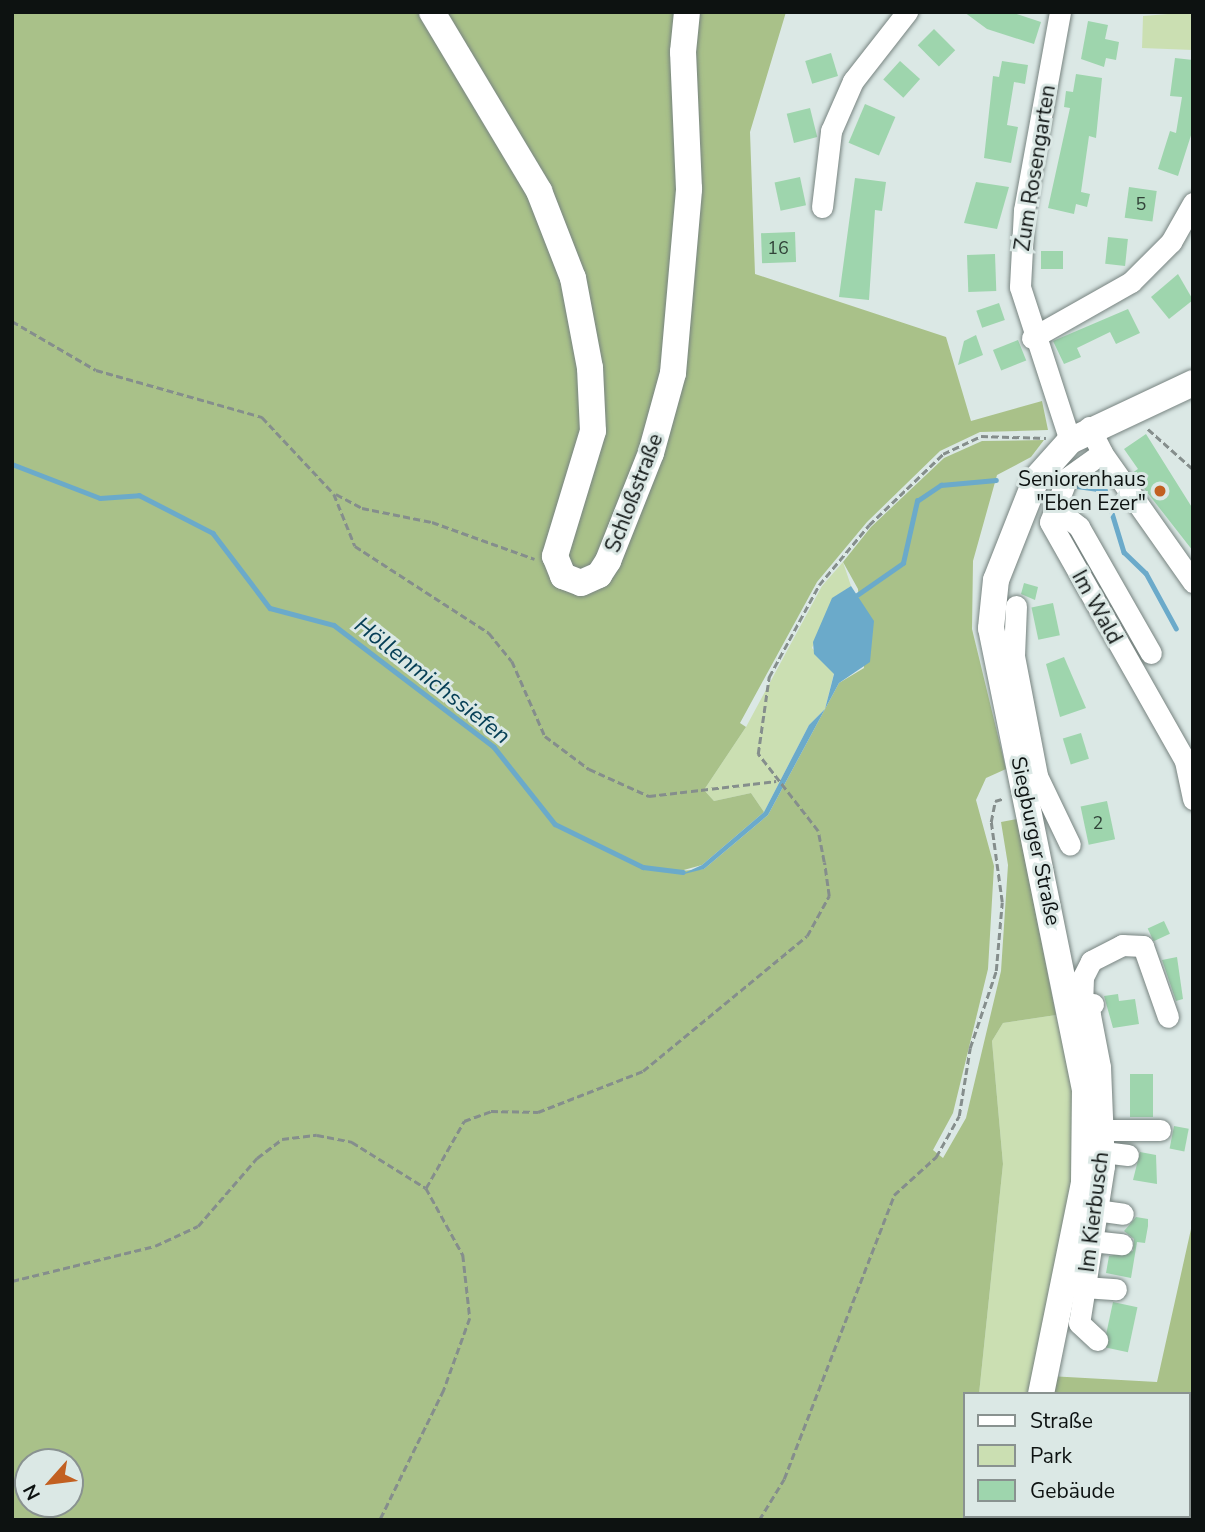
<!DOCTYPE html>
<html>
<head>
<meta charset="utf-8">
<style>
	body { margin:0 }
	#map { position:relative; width:1205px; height:1532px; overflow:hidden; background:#dbe8e5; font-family:"Nunito Sans",sans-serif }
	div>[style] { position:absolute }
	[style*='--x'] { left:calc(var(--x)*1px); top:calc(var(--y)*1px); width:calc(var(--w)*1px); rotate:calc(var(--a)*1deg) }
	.green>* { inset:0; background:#cbdfb2 }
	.forest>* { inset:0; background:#a9c189 }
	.water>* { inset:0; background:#6baaca }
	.stream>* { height:4.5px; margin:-2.25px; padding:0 2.25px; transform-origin:2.25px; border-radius:2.25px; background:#6baaca }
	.building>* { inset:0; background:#9ed5ad; transform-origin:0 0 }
	.path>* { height:2.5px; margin-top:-1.25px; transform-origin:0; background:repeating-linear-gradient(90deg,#858e8c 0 7px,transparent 0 10.5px) }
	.roads { filter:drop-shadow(0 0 2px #778380) drop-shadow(0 0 2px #778380) }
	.minor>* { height:21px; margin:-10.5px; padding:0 10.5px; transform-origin:10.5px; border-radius:10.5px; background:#fff }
	.major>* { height:26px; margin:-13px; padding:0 13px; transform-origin:13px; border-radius:13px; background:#fff }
	.dots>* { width:19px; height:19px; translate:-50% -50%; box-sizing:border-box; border:4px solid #dbe8e5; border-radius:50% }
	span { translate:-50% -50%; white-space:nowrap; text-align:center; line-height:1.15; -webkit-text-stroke:6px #dbe8e5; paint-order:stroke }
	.number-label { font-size:18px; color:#314338 }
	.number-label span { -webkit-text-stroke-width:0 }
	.street-label { font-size:21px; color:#0d1211 }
	.poi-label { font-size:21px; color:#0d1211 }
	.right { translate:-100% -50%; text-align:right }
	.water-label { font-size:23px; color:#053e55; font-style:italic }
	.frame { position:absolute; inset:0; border:14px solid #0d1211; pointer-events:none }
	.legend { position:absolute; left:963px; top:1392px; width:228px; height:126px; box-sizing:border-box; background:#dbe8e5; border:2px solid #899290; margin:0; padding:9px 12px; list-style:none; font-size:21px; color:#0d1211 }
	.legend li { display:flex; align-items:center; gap:14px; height:35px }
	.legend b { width:35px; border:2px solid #899290 }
	.north { position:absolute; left:14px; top:1448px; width:70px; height:70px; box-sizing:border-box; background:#dbe8e5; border:2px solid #899290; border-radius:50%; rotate:242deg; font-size:19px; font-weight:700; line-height:28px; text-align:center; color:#0d1211 }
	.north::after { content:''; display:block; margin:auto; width:24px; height:32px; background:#c26021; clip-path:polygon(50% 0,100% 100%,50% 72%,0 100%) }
</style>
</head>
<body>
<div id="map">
	<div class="green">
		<i style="clip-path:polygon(1193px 12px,1193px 50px,1142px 48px,1143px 16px)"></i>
		<i style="clip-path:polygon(843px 562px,851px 586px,833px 598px,812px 648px,834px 673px,825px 709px,809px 725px,764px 812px,751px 793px,714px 801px,704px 790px,746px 727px,822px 586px)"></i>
		<i style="clip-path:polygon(1056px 1015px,1094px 1171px,1040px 1394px,979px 1394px,1003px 1164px,992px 1041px,1003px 1023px)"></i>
	</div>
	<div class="forest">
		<i style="clip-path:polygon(evenodd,12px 12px,786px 12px,750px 132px,755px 274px,946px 337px,971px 421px,1042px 401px,1048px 430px,980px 432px,940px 451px,867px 522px,817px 582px,740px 723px,746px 727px,704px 790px,714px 801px,751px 793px,764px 812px,702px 865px,680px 871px,704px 869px,768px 815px,839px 683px,864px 668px,858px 589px,843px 562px,871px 527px,944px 458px,982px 441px,1044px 440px,1031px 457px,997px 475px,973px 561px,972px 629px,1006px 769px,986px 778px,976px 800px,994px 866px,988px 969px,953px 1113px,933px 1150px,943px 1158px,966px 1118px,1001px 971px,1008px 865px,1001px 822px,1017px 819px,1056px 1015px,1003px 1023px,992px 1041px,1003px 1164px,979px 1394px,965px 1394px,965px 1516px,988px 1520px,12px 1520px,12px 12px,28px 1462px,70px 1462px,70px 1504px,28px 1504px,28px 1462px)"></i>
		<i style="clip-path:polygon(1193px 1220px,1193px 1509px,1189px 1520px,1011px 1520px,1189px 1516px,1189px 1394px,1045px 1394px,1049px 1376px,1157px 1382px)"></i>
	</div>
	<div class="water">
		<i style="clip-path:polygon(851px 586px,874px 621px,870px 662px,839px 683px,768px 815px,704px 869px,680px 875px,702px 865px,764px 812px,809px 725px,825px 709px,834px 674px,814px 654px,813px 642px,832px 598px)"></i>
	</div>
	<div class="stream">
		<i style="--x:12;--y:464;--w:94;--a:21.1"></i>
		<i style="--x:100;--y:498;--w:39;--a:-4"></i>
		<i style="--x:139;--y:495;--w:83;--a:27.2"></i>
		<i style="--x:213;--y:533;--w:94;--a:52.8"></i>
		<i style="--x:270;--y:608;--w:66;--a:14.9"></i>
		<i style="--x:334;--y:625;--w:201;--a:37.3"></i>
		<i style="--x:494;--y:747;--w:98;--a:51.6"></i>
		<i style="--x:555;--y:824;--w:98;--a:26"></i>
		<i style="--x:643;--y:867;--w:40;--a:7.1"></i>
		<i style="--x:1077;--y:486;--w:28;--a:8"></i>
		<i style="--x:1105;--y:490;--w:65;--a:73"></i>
		<i style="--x:1124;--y:552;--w:30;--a:44"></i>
		<i style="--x:1146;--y:573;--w:63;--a:61.4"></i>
		<i style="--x:857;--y:595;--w:56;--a:-34.8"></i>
		<i style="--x:903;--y:563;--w:64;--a:-77.3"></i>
		<i style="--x:917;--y:501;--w:29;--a:-34"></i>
		<i style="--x:941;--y:485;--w:55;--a:-5.2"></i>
	</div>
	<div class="building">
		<i style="clip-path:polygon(964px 12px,1011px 12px,1041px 22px,1034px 44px,987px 29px)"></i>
		<i style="clip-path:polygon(1088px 21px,1108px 25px,1105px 39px,1119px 42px,1116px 60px,1106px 58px,1104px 67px,1081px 59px)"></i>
		<i style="left:934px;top:29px;width:30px;height:23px;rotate:45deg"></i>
		<i style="left:831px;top:53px;width:24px;height:27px;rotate:73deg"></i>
		<i style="clip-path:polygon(1175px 58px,1193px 60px,1193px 129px,1178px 176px,1158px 169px,1170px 131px,1176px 133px,1182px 97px,1170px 96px)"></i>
		<i style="left:900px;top:61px;width:27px;height:25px;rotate:42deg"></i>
		<i style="clip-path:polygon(1002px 61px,1028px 65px,1025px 84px,1014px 82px,1007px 125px,1018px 127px,1011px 163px,984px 158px,993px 76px,999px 77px)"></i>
		<i style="clip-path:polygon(1076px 74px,1102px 78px,1096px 138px,1089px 136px,1081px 192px,1090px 194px,1087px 207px,1076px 204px,1074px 214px,1048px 208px,1070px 108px,1064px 107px,1066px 91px,1073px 92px)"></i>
		<i style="left:865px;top:104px;width:33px;height:42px;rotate:23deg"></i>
		<i style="left:810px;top:108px;width:30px;height:24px;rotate:76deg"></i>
		<i style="left:800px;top:177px;width:29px;height:26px;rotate:78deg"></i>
		<i style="clip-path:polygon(855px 178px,886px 182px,882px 211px,875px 210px,869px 300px,839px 297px)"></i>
		<i style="clip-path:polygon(976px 182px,1009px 187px,997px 229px,964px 223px)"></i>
		<i style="left:1129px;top:187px;width:28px;height:31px;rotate:8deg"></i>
		<i style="left:795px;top:232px;width:30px;height:34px;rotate:88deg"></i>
		<i style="left:1108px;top:237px;width:20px;height:27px;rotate:6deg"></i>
		<i style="left:1063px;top:251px;width:18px;height:22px;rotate:90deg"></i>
		<i style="left:995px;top:254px;width:37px;height:28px;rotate:88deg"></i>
		<i style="clip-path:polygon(1178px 274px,1193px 300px,1169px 319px,1151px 297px)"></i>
		<i style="left:999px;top:303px;width:18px;height:24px;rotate:71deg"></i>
		<i style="clip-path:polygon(1128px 309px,1140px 333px,1116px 344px,1110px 332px,1077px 348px,1081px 357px,1064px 364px,1053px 341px)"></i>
		<i style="clip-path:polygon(976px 335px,983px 355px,958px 365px,964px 341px)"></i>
		<i style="left:1018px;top:340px;width:22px;height:27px;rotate:68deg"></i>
		<i style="clip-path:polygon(1146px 434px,1193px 509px,1193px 551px,1132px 473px,1138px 469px,1124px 449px)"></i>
		<i style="clip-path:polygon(1024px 583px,1038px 587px,1035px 600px,1021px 594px)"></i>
		<i style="left:1053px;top:603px;width:33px;height:22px;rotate:78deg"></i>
		<i style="clip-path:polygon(1064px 657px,1086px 708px,1060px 717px,1046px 664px)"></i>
		<i style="left:1081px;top:733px;width:27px;height:19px;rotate:73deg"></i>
		<i style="left:1107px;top:801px;width:39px;height:27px;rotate:78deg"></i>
		<i style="left:1164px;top:921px;width:14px;height:18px;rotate:65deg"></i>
		<i style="clip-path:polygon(1177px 957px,1183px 999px,1176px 1001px,1162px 960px)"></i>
		<i style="clip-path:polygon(1118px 994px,1119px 1001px,1135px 999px,1139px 1024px,1113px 1028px,1104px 996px)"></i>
		<i style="left:1130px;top:1074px;width:23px;height:43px"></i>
		<i style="left:1174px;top:1126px;width:15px;height:23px;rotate:11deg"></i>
		<i style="clip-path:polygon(1140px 1152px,1156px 1155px,1157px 1184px,1133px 1180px)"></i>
		<i style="clip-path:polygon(1136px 1217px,1148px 1219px,1148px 1226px,1145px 1243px,1137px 1242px,1131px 1278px,1106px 1273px,1109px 1256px,1133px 1251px,1134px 1239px,1124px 1231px)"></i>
		<i style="left:1113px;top:1302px;width:25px;height:46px;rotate:12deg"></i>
	</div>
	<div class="path">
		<i style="--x:12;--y:321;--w:97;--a:30.3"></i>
		<i style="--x:96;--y:370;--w:173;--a:15.8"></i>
		<i style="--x:262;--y:417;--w:105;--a:46.9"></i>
		<i style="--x:334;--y:494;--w:56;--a:68"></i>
		<i style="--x:355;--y:546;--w:160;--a:33"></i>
		<i style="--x:489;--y:633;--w:36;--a:51"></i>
		<i style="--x:512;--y:661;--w:82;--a:66.3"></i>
		<i style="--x:545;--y:736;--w:55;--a:36.9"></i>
		<i style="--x:589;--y:769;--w:66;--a:24.2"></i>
		<i style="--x:649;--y:796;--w:128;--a:-6.7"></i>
		<i style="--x:1148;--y:429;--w:60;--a:41.6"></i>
		<i style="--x:336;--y:494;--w:30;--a:28"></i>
		<i style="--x:362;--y:508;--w:71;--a:11.3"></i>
		<i style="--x:432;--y:522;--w:109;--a:19.8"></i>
		<i style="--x:426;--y:1188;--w:77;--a:-60.4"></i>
		<i style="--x:464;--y:1121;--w:29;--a:-20"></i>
		<i style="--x:491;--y:1111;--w:47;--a:1.2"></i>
		<i style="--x:538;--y:1112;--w:113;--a:-21.3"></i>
		<i style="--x:643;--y:1071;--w:212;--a:-39.5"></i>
		<i style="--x:807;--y:936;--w:46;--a:-61.2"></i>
		<i style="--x:829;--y:896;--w:34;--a:-98"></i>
		<i style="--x:824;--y:862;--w:32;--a:-101"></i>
		<i style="--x:818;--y:831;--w:98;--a:-127.9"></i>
		<i style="--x:758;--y:754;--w:78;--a:-81.9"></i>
		<i style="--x:769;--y:677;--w:105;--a:-61.5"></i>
		<i style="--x:819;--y:585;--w:78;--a:-50.2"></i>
		<i style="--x:869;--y:525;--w:103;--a:-43.8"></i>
		<i style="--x:943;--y:454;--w:42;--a:-25.3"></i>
		<i style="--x:981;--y:436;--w:65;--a:1.8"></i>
		<i style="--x:12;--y:1281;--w:147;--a:-13.8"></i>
		<i style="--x:155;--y:1246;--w:47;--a:-24.9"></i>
		<i style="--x:198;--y:1226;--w:90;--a:-49.1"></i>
		<i style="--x:257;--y:1158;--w:31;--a:-37"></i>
		<i style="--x:282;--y:1139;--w:35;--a:-7"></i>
		<i style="--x:317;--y:1135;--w:36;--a:11"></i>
		<i style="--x:352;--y:1142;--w:87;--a:31.9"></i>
		<i style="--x:426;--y:1188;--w:77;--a:61.1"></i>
		<i style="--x:463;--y:1255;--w:63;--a:83.7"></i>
		<i style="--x:470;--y:1318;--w:77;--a:109.9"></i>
		<i style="--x:444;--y:1390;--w:145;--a:116.2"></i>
		<i style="--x:759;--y:1520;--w:48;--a:-58.6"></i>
		<i style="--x:784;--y:1479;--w:305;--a:-68.8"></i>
		<i style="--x:894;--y:1195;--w:57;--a:-42.1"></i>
		<i style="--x:936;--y:1157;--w:47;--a:-60.7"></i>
		<i style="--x:959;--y:1116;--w:69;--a:-80.8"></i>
		<i style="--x:970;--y:1048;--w:81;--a:-71.3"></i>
		<i style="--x:996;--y:971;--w:69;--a:-85"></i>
		<i style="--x:1002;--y:902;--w:81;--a:-97.8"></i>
		<i style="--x:991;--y:822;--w:21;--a:-79"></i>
		<i style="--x:995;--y:801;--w:10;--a:-17"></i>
	</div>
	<div class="roads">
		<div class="minor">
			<i style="--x:1060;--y:12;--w:201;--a:100.3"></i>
			<i style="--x:1024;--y:210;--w:77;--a:93"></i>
			<i style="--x:1020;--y:287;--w:162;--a:72"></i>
			<i style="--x:822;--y:207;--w:77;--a:-83.2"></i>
			<i style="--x:831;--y:131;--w:55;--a:-66.3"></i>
			<i style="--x:853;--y:81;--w:88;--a:-52"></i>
			<i style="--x:1032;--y:338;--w:114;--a:-29.5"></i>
			<i style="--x:1131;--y:282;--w:57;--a:-45"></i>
			<i style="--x:1171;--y:242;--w:45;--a:-60.6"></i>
			<i style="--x:1089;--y:427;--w:29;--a:63"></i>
			<i style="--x:1102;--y:453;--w:43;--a:144.5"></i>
			<i style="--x:1067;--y:478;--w:47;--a:111.1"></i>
			<i style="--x:1050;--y:522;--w:274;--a:60.5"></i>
			<i style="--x:1185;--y:761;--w:39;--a:78"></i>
			<i style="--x:1102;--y:453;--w:158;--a:54.8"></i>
			<i style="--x:1055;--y:508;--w:31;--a:38"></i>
			<i style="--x:1079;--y:527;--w:145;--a:60.3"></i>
			<i style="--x:1016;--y:606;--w:50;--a:92.3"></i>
			<i style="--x:1014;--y:656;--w:122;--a:79.1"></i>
			<i style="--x:1037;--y:776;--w:76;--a:64.4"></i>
			<i style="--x:1070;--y:1004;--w:23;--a:29"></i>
			<i style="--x:1090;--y:1015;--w:53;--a:79.1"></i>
			<i style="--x:1100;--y:1067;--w:99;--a:87.7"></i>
			<i style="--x:1104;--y:1166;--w:159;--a:99"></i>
			<i style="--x:1079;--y:1323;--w:25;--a:43"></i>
			<i style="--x:1093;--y:1004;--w:11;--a:170"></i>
			<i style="--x:1082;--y:1006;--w:29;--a:-88"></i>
			<i style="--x:1083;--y:977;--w:18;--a:-63"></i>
			<i style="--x:1091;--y:961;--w:35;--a:-27"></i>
			<i style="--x:1122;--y:945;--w:21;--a:3"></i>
			<i style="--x:1143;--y:946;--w:75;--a:70.6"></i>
			<i style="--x:1102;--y:1130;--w:58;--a:0"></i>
			<i style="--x:1103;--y:1152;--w:25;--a:7"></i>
			<i style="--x:1096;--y:1210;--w:27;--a:8"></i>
			<i style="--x:1091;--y:1241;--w:31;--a:6"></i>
			<i style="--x:1084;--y:1287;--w:32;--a:4"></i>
		</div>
		<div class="major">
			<i style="--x:432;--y:12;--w:209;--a:59.1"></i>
			<i style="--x:539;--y:191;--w:93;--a:68.7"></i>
			<i style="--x:573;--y:278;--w:92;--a:79.3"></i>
			<i style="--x:590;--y:368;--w:63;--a:87.3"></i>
			<i style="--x:593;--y:431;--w:131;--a:106.9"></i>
			<i style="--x:555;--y:556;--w:22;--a:68"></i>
			<i style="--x:563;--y:576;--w:19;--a:21"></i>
			<i style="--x:581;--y:583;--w:20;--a:-24"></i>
			<i style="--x:599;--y:575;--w:17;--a:-57"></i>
			<i style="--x:608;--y:561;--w:116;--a:-68.3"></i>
			<i style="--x:651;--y:453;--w:83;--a:-74.6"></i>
			<i style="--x:673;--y:373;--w:185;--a:-85"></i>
			<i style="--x:689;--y:189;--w:137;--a:-92.5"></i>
			<i style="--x:683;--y:52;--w:40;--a:-84.3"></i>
			<i style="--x:1041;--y:1394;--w:215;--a:-78.5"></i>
			<i style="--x:1084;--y:1183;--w:93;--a:-89.4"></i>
			<i style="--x:1085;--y:1090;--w:471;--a:-101.5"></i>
			<i style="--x:991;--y:628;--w:48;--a:-84.1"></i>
			<i style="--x:996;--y:580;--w:109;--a:-68.4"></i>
			<i style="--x:1036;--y:479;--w:51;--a:-48.2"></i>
			<i style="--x:1070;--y:441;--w:136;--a:-25.2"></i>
			<i style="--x:1015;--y:1520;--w:4;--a:-76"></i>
		</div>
	</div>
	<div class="dots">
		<i style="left:1160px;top:491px;background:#c26021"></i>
	</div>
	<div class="number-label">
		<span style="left:1141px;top:204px">5</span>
		<span style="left:778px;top:248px">16</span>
		<span style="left:1098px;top:823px">2</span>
	</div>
	<div class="street-label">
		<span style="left:1035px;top:168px;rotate:-81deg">Zum Rosengarten</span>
		<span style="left:634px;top:493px;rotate:-69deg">Schloßstraße</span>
		<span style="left:1097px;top:607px;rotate:61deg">Im Wald</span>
		<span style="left:1036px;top:841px;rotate:78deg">Siegburger Straße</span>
		<span style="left:1094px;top:1212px;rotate:-83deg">Im Kierbusch</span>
	</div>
	<div class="poi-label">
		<span class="right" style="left:1146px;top:491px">Seniorenhaus<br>"Eben Ezer"</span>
	</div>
	<div class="water-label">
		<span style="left:432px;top:681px;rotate:38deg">Höllenmichssiefen</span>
	</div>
	<div class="frame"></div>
	<ul class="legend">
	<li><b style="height:9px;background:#fff"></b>Straße</li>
	<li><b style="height:19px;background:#cbdfb2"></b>Park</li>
	<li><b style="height:19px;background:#9ed5ad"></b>Gebäude</li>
	</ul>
	<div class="north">N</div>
</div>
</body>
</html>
